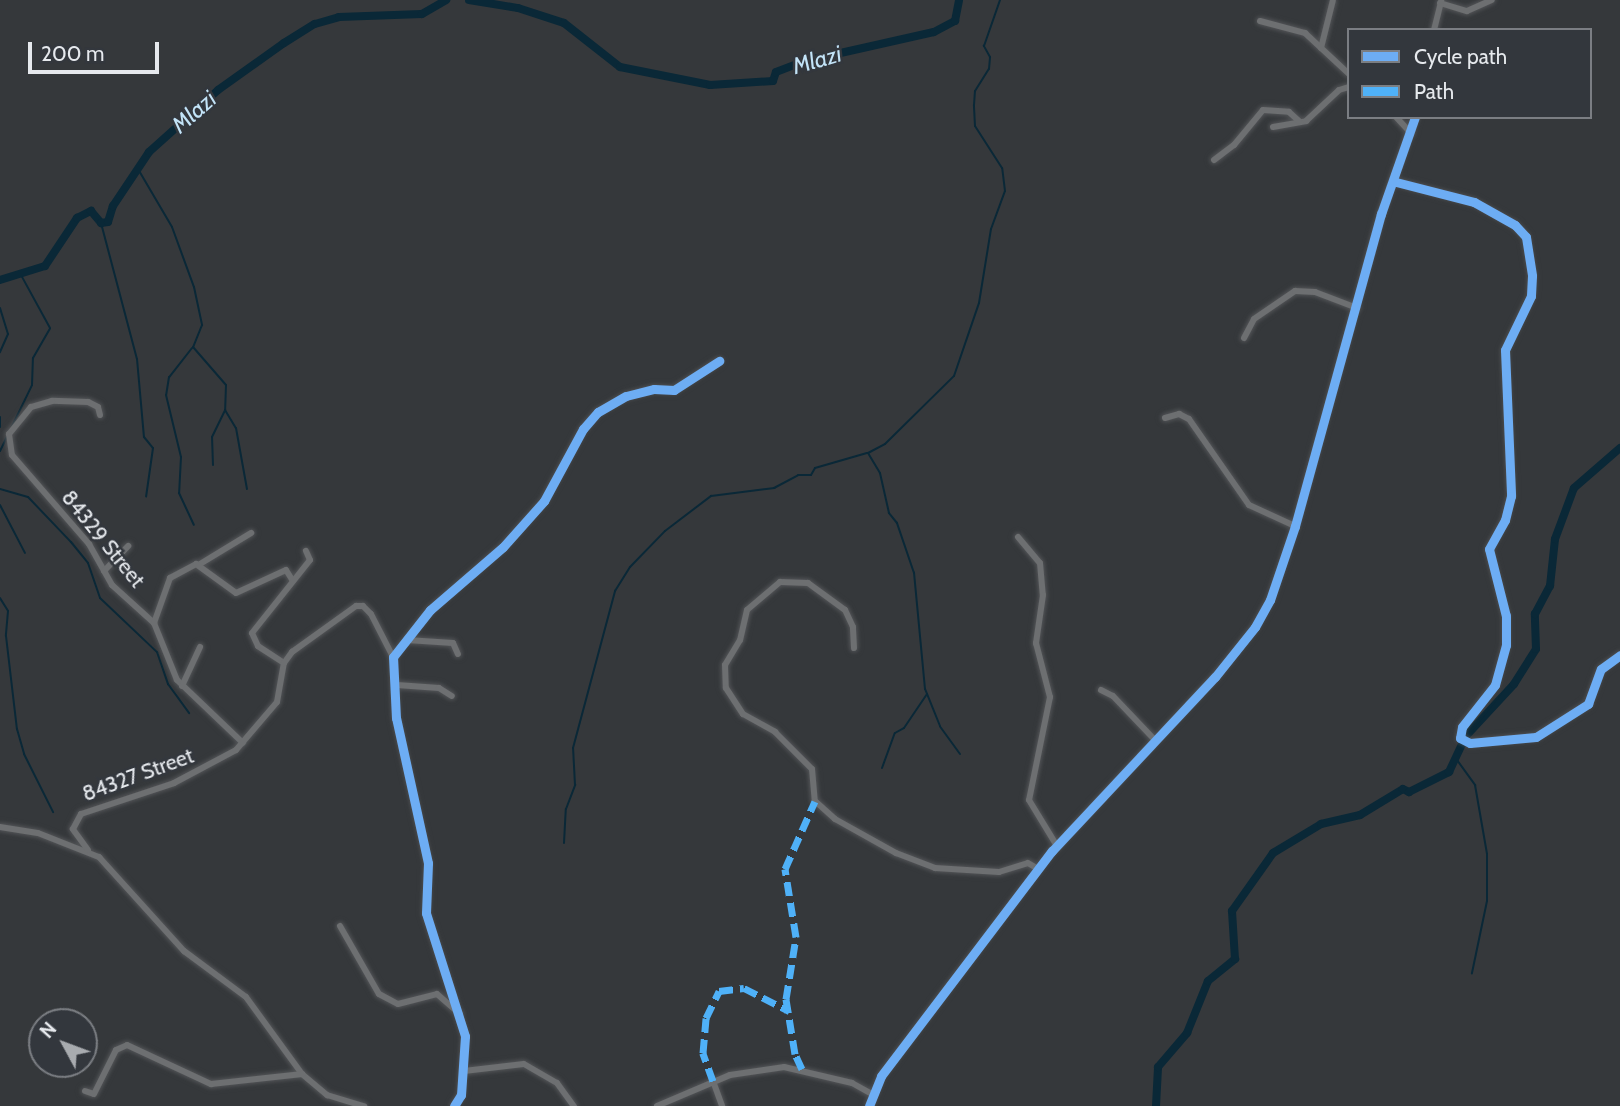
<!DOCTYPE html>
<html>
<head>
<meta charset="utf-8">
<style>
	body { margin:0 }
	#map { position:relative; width:1620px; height:1106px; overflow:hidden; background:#35383b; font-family:Cabin,sans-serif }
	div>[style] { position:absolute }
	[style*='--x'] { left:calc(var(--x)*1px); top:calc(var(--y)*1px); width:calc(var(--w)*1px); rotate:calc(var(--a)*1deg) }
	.stream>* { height:2px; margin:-1px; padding:0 1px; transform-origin:1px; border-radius:1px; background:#0a2837 }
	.river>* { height:8px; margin:-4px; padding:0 4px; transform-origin:4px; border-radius:4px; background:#0a2837 }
	.roads { filter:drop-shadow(0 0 2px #525457) drop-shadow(0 0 2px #525457) }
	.minor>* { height:6px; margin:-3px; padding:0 3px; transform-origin:3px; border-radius:3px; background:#6d6f71 }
	.quiet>* { height:7px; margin-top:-3.5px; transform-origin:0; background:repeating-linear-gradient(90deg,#4fb1f8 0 14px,transparent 0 21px) }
	.cycleway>* { height:9px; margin:-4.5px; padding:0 4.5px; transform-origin:4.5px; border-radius:4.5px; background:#6dadf4 }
	span { translate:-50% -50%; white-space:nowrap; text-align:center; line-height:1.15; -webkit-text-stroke:5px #33373d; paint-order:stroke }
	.street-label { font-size:21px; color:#e6e9ed }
	.water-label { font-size:23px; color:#c3e4f8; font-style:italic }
	.legend { position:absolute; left:1347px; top:28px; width:245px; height:91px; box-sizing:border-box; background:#33373d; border:2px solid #7b7e83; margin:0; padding:9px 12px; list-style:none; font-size:21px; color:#e6e9ed }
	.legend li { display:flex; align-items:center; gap:14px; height:35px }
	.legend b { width:35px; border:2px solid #7b7e83 }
	.north { position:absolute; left:28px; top:1008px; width:70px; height:70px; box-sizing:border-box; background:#33373d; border:2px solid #7b7e83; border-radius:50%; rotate:311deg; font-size:19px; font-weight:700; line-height:28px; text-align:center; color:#e6e9ed }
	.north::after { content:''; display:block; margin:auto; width:24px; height:32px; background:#a8abaf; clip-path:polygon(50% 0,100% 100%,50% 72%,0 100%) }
	.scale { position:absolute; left:28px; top:42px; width:131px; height:32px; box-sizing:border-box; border:4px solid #e6e9ed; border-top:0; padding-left:9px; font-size:21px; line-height:24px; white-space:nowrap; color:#e6e9ed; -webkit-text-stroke:5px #33373d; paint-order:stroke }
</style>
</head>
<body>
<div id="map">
	<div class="stream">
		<i style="--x:138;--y:169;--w:67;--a:59.6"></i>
		<i style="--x:172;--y:227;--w:64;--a:69.9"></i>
		<i style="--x:194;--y:287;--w:39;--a:78"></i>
		<i style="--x:202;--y:325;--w:24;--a:112"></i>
		<i style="--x:193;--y:347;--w:50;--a:49"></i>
		<i style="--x:226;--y:385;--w:25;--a:92"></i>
		<i style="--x:225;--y:410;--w:21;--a:59"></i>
		<i style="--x:236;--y:428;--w:62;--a:79.8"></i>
		<i style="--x:101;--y:223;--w:141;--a:75.2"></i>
		<i style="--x:137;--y:359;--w:78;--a:84.9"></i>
		<i style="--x:144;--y:437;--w:14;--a:51"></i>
		<i style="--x:153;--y:448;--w:49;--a:98.1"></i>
		<i style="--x:0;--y:308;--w:27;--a:73"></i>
		<i style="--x:8;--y:334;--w:20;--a:114"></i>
		<i style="--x:192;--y:348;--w:37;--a:128"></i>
		<i style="--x:169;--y:377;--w:18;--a:99"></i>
		<i style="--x:166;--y:395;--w:64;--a:76.4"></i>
		<i style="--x:181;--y:457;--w:36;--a:93"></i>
		<i style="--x:179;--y:493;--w:35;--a:65"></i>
		<i style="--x:0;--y:417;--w:10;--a:90"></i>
		<i style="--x:0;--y:451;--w:73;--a:-64.1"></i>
		<i style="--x:32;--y:385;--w:27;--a:-88"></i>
		<i style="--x:33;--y:358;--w:34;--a:-60"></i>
		<i style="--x:50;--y:328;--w:60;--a:-118.7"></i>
		<i style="--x:213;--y:465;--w:28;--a:-92"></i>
		<i style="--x:212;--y:437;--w:30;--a:-64"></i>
		<i style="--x:0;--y:489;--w:29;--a:16"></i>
		<i style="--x:28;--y:497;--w:62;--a:46.3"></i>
		<i style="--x:71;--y:542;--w:27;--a:51"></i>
		<i style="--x:88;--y:563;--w:37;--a:71"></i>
		<i style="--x:100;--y:598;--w:79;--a:43.5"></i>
		<i style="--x:157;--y:652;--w:34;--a:71"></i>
		<i style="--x:168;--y:684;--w:36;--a:54"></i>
		<i style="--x:0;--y:505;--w:54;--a:62.5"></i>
		<i style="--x:0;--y:598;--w:15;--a:58"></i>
		<i style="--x:8;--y:611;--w:25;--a:95"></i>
		<i style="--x:6;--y:636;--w:94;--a:83.3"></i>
		<i style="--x:17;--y:729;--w:26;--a:74"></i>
		<i style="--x:24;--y:754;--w:65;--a:63.4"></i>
		<i style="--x:960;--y:754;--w:34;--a:-126"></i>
		<i style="--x:940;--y:726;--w:40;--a:-112"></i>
		<i style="--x:925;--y:689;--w:117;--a:-95.4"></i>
		<i style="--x:914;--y:573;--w:53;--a:-108.8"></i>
		<i style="--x:897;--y:523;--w:13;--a:-129"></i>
		<i style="--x:889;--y:513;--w:41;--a:-102.7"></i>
		<i style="--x:880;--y:473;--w:23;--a:-121"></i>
		<i style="--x:868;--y:453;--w:19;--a:-28"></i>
		<i style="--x:885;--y:444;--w:97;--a:-44.6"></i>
		<i style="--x:954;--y:376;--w:77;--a:-71.1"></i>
		<i style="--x:979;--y:303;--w:75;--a:-80.8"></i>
		<i style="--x:991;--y:229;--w:40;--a:-69.8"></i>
		<i style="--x:1005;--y:191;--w:23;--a:-97"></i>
		<i style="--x:1002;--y:168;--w:50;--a:-122.7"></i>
		<i style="--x:975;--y:126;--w:21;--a:-93"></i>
		<i style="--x:974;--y:105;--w:14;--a:-86"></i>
		<i style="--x:975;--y:91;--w:26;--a:-58"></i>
		<i style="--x:989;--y:69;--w:12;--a:-85"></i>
		<i style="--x:990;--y:57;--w:13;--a:-119"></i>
		<i style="--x:984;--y:46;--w:49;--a:-70.8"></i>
		<i style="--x:1457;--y:760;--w:31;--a:54"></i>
		<i style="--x:1475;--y:785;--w:70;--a:80.1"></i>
		<i style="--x:1487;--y:854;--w:47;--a:90"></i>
		<i style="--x:1487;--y:901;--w:74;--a:101.8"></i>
		<i style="--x:882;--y:768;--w:37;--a:-70"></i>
		<i style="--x:895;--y:733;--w:10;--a:-29"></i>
		<i style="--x:904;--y:728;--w:41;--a:-55.9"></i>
		<i style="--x:564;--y:843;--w:34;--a:-87"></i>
		<i style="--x:566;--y:809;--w:26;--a:-69"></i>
		<i style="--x:575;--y:785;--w:37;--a:-93"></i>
		<i style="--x:573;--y:748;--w:163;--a:-75"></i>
		<i style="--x:615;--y:591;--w:28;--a:-58"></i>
		<i style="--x:630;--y:567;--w:50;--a:-45.8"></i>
		<i style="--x:665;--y:531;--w:58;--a:-37.3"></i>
		<i style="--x:711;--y:496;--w:64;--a:-7.2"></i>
		<i style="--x:774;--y:488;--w:27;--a:-28"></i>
		<i style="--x:798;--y:475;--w:13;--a:0"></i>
		<i style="--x:811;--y:475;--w:8;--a:-60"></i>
		<i style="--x:815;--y:468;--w:54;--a:-16.1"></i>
	</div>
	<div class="river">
		<i style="--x:469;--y:0;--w:50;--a:9.3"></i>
		<i style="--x:518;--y:8;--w:48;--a:18.1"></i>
		<i style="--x:564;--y:23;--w:71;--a:38.2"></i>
		<i style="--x:620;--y:67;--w:92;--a:11.3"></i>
		<i style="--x:710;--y:85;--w:63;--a:-3.6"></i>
		<i style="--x:773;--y:81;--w:9;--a:-72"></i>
		<i style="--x:776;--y:72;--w:31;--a:-21"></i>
		<i style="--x:805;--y:61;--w:132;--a:-12.7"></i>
		<i style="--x:934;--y:32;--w:24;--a:-28"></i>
		<i style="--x:955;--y:21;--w:21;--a:-79"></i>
		<i style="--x:0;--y:280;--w:47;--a:-17.3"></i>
		<i style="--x:45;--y:266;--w:58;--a:-56.3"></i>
		<i style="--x:77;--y:218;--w:16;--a:-27"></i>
		<i style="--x:91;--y:211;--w:16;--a:50"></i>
		<i style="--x:101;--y:223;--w:7;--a:-8"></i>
		<i style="--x:108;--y:222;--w:17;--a:-73"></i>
		<i style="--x:113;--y:206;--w:65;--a:-56.3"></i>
		<i style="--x:149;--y:152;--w:93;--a:-41.9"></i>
		<i style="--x:218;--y:90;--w:81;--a:-35.5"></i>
		<i style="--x:284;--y:43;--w:36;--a:-32"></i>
		<i style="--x:315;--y:24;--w:25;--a:-16"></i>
		<i style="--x:339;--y:17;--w:83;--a:-2.1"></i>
		<i style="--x:422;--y:14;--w:28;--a:-30"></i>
		<i style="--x:1465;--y:737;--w:72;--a:-47.2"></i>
		<i style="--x:1514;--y:684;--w:41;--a:-57.8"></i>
		<i style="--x:1536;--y:649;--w:35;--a:-92"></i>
		<i style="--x:1535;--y:614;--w:32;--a:-62"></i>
		<i style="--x:1550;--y:586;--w:47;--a:-83.9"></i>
		<i style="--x:1555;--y:539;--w:54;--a:-69.6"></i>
		<i style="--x:1574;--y:488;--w:61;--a:-41"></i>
		<i style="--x:1156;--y:1106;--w:39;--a:-87"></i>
		<i style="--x:1158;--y:1067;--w:45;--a:-49.5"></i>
		<i style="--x:1187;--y:1033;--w:56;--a:-68"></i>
		<i style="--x:1208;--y:981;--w:35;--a:-39"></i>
		<i style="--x:1235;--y:959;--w:48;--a:-93.6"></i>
		<i style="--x:1232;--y:911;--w:71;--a:-54.7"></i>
		<i style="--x:1273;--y:853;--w:56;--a:-31.1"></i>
		<i style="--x:1321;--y:824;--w:40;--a:-13"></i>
		<i style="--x:1360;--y:815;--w:50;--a:-31.2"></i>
		<i style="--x:1403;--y:789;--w:7;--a:27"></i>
		<i style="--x:1409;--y:792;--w:45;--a:-26.6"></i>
		<i style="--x:1449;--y:772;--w:33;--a:-65"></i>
	</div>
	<div class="roads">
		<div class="minor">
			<i style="--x:1440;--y:3;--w:28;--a:17"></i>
			<i style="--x:1467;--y:11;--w:27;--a:-24"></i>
			<i style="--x:1260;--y:21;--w:47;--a:14.9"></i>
			<i style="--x:1305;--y:33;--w:60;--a:43"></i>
			<i style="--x:1434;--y:30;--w:30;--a:-76"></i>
			<i style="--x:1321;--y:48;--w:49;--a:-76"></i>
			<i style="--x:1396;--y:117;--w:22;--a:47"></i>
			<i style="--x:1273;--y:127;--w:34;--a:-10"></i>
			<i style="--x:1306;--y:121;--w:45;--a:-43.2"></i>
			<i style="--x:1339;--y:90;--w:10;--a:-17"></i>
			<i style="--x:1214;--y:160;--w:25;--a:-37"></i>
			<i style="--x:1234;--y:145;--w:45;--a:-50.4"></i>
			<i style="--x:1263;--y:110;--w:26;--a:4"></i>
			<i style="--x:1289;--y:112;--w:13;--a:42"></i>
			<i style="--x:1396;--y:182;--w:81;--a:14.4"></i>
			<i style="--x:1474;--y:202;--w:47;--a:29.3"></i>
			<i style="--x:1515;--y:225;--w:16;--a:47"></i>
			<i style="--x:1526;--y:237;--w:39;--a:81"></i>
			<i style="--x:1532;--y:276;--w:20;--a:93"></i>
			<i style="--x:1531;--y:296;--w:60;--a:115.7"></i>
			<i style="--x:1505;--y:350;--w:146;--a:87.6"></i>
			<i style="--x:1511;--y:496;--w:25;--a:104"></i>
			<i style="--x:1505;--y:520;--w:33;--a:119"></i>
			<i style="--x:1489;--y:549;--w:69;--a:75.8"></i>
			<i style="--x:1506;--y:616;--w:29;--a:90"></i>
			<i style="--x:1506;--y:645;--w:41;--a:105.4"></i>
			<i style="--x:1495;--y:685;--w:53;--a:128.2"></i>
			<i style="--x:1462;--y:727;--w:11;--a:100"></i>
			<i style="--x:1460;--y:738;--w:11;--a:27"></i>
			<i style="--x:1470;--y:743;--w:66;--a:-5.2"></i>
			<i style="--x:1536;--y:737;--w:62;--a:-32.4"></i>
			<i style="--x:1588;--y:704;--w:37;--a:-70"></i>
			<i style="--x:1601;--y:669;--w:24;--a:-36"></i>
			<i style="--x:1244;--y:338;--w:21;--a:-62"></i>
			<i style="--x:1254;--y:319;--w:50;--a:-34.3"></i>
			<i style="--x:1295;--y:291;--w:20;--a:3"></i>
			<i style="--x:1315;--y:292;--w:45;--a:20.9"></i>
			<i style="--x:100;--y:415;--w:8;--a:-104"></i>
			<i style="--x:98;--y:407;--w:11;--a:-153"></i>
			<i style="--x:88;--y:402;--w:36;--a:-178"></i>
			<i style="--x:52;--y:401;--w:22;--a:164"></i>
			<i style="--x:31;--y:407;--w:35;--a:129"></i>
			<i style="--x:9;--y:434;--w:21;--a:82"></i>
			<i style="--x:12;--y:455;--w:118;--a:49.1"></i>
			<i style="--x:89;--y:544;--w:47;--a:60.7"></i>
			<i style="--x:112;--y:585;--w:57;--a:42.1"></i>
			<i style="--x:154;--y:623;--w:61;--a:68"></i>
			<i style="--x:177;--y:680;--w:91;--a:43.7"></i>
			<i style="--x:1165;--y:418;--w:15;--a:-16"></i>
			<i style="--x:1179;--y:414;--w:11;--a:27"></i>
			<i style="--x:1189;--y:419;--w:105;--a:55.1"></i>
			<i style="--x:1249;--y:505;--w:51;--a:24.5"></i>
			<i style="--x:1018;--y:537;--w:34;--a:50"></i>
			<i style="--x:1040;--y:563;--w:32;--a:85"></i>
			<i style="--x:1043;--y:595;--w:49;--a:98.3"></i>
			<i style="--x:1036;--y:643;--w:56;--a:75.5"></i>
			<i style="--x:1050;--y:697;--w:105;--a:101.5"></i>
			<i style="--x:1029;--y:800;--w:54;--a:58.7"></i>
			<i style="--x:200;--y:564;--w:60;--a:-31.3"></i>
			<i style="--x:104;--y:571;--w:35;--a:-46"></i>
			<i style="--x:154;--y:623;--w:48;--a:-70.4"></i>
			<i style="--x:170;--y:578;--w:30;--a:-28"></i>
			<i style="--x:196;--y:564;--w:49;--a:35.9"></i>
			<i style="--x:236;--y:593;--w:55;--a:-24.7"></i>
			<i style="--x:286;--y:570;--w:13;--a:58"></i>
			<i style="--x:407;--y:640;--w:46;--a:3.7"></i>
			<i style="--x:453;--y:643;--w:12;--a:66"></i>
			<i style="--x:854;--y:648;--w:21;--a:-93"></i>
			<i style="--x:853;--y:627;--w:19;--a:-115"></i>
			<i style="--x:845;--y:610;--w:46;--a:-143.9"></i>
			<i style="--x:808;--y:583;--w:28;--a:-178"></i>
			<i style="--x:780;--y:582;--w:43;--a:139.7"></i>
			<i style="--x:747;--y:610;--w:31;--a:103"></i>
			<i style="--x:740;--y:640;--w:29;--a:121"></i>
			<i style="--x:725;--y:665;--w:23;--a:88"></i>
			<i style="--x:726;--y:688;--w:31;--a:57"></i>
			<i style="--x:743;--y:714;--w:37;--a:29"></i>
			<i style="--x:775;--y:732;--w:52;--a:45"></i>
			<i style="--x:812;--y:769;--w:32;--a:85"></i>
			<i style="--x:815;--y:801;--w:27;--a:42"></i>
			<i style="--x:835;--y:819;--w:70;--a:29.1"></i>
			<i style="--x:896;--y:853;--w:42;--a:21"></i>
			<i style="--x:935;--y:868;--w:64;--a:3.6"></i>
			<i style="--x:999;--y:872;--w:30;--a:-17"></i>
			<i style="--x:1028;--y:863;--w:12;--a:31"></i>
			<i style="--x:284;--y:663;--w:31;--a:-147"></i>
			<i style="--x:258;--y:646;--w:14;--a:-115"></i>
			<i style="--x:252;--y:633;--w:93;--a:-51.5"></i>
			<i style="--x:310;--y:560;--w:10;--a:-114"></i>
			<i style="--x:397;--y:685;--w:42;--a:4.1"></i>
			<i style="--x:439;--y:688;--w:15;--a:32"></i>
			<i style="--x:182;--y:686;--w:43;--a:-65.2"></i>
			<i style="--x:1101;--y:690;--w:13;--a:27"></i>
			<i style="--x:1113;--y:696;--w:59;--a:46.4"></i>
			<i style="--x:0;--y:827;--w:38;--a:9"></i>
			<i style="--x:38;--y:833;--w:66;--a:21.5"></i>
			<i style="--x:99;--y:857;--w:127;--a:47.9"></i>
			<i style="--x:184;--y:951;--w:77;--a:36.6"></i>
			<i style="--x:246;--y:997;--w:95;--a:54"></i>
			<i style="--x:302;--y:1074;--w:33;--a:40"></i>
			<i style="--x:327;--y:1095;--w:39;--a:17"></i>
			<i style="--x:88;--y:850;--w:26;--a:-126"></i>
			<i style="--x:73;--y:829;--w:17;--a:-62"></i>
			<i style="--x:81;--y:814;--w:98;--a:-18.4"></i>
			<i style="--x:174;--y:783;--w:70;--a:-28"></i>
			<i style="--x:236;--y:750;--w:63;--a:-49.5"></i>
			<i style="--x:277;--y:702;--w:40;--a:-80"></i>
			<i style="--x:284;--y:663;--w:14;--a:-54"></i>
			<i style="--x:292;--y:652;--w:79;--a:-35.7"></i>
			<i style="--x:356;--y:606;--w:7;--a:0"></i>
			<i style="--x:363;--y:606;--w:11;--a:45"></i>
			<i style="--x:371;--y:614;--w:48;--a:62.9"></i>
			<i style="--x:340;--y:926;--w:78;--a:60.2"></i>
			<i style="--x:379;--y:994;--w:21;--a:28"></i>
			<i style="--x:398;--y:1004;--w:40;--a:-14.4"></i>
			<i style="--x:437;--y:994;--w:30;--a:41"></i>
			<i style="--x:464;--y:1071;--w:60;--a:-6.7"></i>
			<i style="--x:524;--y:1064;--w:38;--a:30"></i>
			<i style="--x:557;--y:1083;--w:29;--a:54"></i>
			<i style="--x:713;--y:1081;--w:27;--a:70"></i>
			<i style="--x:85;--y:1091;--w:9;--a:18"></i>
			<i style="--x:94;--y:1094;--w:49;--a:-63.4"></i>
			<i style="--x:116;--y:1050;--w:12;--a:-24"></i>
			<i style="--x:127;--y:1045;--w:93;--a:24.9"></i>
			<i style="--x:211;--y:1084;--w:92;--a:-6.3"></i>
			<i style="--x:454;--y:1106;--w:13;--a:-58"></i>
			<i style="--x:461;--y:1095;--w:59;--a:-86.1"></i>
			<i style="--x:465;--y:1036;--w:129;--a:-107.6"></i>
			<i style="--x:426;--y:913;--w:50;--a:-87.7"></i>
			<i style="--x:428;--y:863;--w:148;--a:-102.4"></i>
			<i style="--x:396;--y:718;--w:61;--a:-92.8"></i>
			<i style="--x:393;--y:657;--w:60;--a:-51.8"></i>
			<i style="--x:430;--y:610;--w:96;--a:-40.8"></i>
			<i style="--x:503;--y:547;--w:62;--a:-48.3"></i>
			<i style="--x:544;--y:501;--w:82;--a:-61.6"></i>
			<i style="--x:583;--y:429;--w:23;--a:-49"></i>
			<i style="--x:598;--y:412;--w:32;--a:-30"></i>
			<i style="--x:626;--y:396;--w:29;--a:-14"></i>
			<i style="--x:654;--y:389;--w:20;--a:3"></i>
			<i style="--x:674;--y:390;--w:54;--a:-32.8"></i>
			<i style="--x:657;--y:1106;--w:79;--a:-23"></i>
			<i style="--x:730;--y:1075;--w:55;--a:-8.4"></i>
			<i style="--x:784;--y:1067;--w:70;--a:13.2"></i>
			<i style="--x:852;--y:1083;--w:23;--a:29"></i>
			<i style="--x:869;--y:1106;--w:32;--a:-68"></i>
			<i style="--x:881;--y:1076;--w:283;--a:-52.8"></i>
			<i style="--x:1052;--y:851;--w:238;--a:-46.9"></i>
			<i style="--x:1215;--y:677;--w:64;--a:-51.3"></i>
			<i style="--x:1255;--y:627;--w:31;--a:-61"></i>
			<i style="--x:1270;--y:600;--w:78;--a:-71.3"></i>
			<i style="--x:1295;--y:526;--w:324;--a:-74.6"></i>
			<i style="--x:1381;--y:214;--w:103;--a:-70.7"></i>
		</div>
	</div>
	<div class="quiet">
		<i style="--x:802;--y:1069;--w:17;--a:-115"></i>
		<i style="--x:795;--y:1054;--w:56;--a:-99.3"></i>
		<i style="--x:786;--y:999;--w:63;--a:-80.8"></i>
		<i style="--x:796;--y:937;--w:69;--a:-99.2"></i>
		<i style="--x:785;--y:869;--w:74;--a:-66.2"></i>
		<i style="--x:713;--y:1081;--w:30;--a:-110"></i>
		<i style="--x:703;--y:1053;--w:35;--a:-85"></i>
		<i style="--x:706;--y:1018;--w:30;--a:-64"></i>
		<i style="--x:719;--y:991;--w:25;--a:-7"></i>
		<i style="--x:744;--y:988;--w:51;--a:27.1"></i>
	</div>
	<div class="cycleway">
		<i style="--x:1396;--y:182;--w:81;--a:14.4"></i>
		<i style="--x:1474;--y:202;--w:47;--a:29.3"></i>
		<i style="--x:1515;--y:225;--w:16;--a:47"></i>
		<i style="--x:1526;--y:237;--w:39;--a:81"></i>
		<i style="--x:1532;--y:276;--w:20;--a:93"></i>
		<i style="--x:1531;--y:296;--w:60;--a:115.7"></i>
		<i style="--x:1505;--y:350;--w:146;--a:87.6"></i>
		<i style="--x:1511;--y:496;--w:25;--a:104"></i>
		<i style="--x:1505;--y:520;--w:33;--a:119"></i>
		<i style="--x:1489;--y:549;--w:69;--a:75.8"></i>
		<i style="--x:1506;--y:616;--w:29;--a:90"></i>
		<i style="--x:1506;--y:645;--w:41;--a:105.4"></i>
		<i style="--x:1495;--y:685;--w:53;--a:128.2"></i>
		<i style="--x:1462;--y:727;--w:11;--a:100"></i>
		<i style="--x:1460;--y:738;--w:11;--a:27"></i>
		<i style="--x:1470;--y:743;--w:66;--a:-5.2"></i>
		<i style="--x:1536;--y:737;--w:62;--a:-32.4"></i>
		<i style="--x:1588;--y:704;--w:37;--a:-70"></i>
		<i style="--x:1601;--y:669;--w:24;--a:-36"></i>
		<i style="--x:454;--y:1106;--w:13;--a:-58"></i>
		<i style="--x:461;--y:1095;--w:59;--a:-86.1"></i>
		<i style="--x:465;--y:1036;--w:129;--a:-107.6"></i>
		<i style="--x:426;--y:913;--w:50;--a:-87.7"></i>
		<i style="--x:428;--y:863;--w:148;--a:-102.4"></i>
		<i style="--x:396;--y:718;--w:61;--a:-92.8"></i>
		<i style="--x:393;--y:657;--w:60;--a:-51.8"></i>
		<i style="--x:430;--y:610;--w:96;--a:-40.8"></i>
		<i style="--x:503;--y:547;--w:62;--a:-48.3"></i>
		<i style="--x:544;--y:501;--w:82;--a:-61.6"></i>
		<i style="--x:583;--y:429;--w:23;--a:-49"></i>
		<i style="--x:598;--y:412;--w:32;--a:-30"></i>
		<i style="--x:626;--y:396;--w:29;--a:-14"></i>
		<i style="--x:654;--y:389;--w:20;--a:3"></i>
		<i style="--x:674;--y:390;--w:54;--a:-32.8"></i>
		<i style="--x:869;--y:1106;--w:32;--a:-68"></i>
		<i style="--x:881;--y:1076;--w:283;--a:-52.8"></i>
		<i style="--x:1052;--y:851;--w:238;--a:-46.9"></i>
		<i style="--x:1215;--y:677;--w:64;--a:-51.3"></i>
		<i style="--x:1255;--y:627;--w:31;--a:-61"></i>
		<i style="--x:1270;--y:600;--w:78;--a:-71.3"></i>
		<i style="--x:1295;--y:526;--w:324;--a:-74.6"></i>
		<i style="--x:1381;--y:214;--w:103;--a:-70.7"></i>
	</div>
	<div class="street-label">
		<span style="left:103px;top:539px;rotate:51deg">84329 Street</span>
		<span style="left:138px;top:775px;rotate:-20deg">84327 Street</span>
	</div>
	<div class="water-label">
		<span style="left:817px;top:60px;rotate:-16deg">Mlazi</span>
		<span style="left:194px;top:112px;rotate:-41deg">Mlazi</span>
	</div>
	<ul class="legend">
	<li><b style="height:9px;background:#6dadf4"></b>Cycle path</li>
	<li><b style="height:9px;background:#4fb1f8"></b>Path</li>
	</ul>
	<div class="north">N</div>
	<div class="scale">200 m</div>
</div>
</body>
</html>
